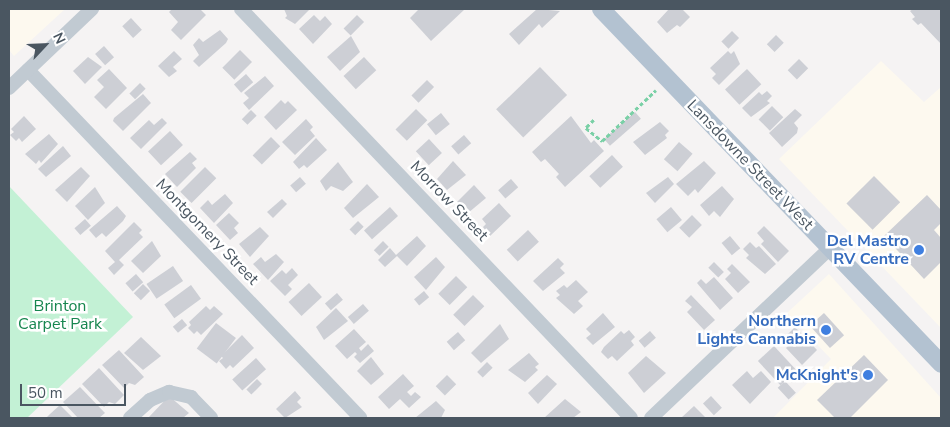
<!DOCTYPE html>
<html>
<head>
<meta charset="utf-8">
<style>
	body { margin:0 }
	#map { position:relative; width:950px; height:427px; overflow:hidden; background:#f5f3f3; font-family:"Nunito Sans",sans-serif }
	div>[style] { position:absolute }
	[style*='--x'] { left:calc(var(--x)*1px); top:calc(var(--y)*1px); width:calc(var(--w)*1px); rotate:calc(var(--a)*1deg) }
	.commercial>* { inset:0; background:#fdf9ef }
	.green>* { inset:0; background:#c3f1d5 }
	.building>* { inset:0; background:#cdcfd5; transform-origin:0 0 }
	.path>* { height:2.5px; margin-top:-1.25px; transform-origin:0; background:repeating-linear-gradient(90deg,#7ad0a6 0 4px,transparent 0 6.5px) }
	.minor>* { height:14px; margin:-7px; padding:0 7px; transform-origin:7px; border-radius:7px; background:#c1cad2 }
	.major>* { height:18px; margin:-9px; padding:0 9px; transform-origin:9px; border-radius:9px; background:#b3c2d1 }
	.dots>* { width:14px; height:14px; translate:-50% -50%; box-sizing:border-box; border:2px solid #fff; border-radius:50% }
	span { translate:-50% -50%; white-space:nowrap; text-align:center; line-height:1.15; -webkit-text-stroke:5px #fff; paint-order:stroke }
	.street-label { font-size:16px; color:#4a5661 }
	.shop-label { font-size:16px; color:#366cbe; font-weight:700 }
	.right { translate:-100% -50%; text-align:right }
	.park-label { font-size:16px; color:#17864f }
	.frame { position:absolute; inset:0; border:10px solid #4a5661; pointer-events:none }
	.north { position:absolute; left:20px; top:20px; width:50px; height:50px; -webkit-text-stroke:4px #fff; paint-order:stroke; rotate:65deg; font-size:14px; font-weight:700; line-height:20px; text-align:center; color:#4a5661 }
	.north::after { content:''; display:block; margin:auto; width:18px; height:22px; background:#4a5661; clip-path:polygon(50% 0,100% 100%,50% 72%,0 100%) }
	.scale { position:absolute; left:20px; top:384px; width:106px; height:22px; box-sizing:border-box; border:2px solid #4a5661; border-top:0; padding-left:6px; font-size:15px; line-height:18px; white-space:nowrap; color:#4a5661; -webkit-text-stroke:4px #fff; paint-order:stroke }
</style>
</head>
<body>
<div id="map">
	<div class="commercial">
		<i style="clip-path:polygon(9px 9px,65px 9px,14px 56px,9px 50px)"></i>
		<i style="clip-path:polygon(881px 61px,924px 102px,941px 87px,941px 328px,779px 159px)"></i>
		<i style="clip-path:polygon(829px 274px,941px 398px,941px 418px,773px 418px,831px 359px,787px 313px)"></i>
	</div>
	<div class="green">
		<i style="clip-path:polygon(9px 186px,133px 317px,27px 418px,9px 418px)"></i>
	</div>
	<div class="building">
		<i style="clip-path:polygon(172px 9px,200px 9px,206px 15px,181px 40px,171px 30px,178px 22px,169px 12px)"></i>
		<i style="clip-path:polygon(284px 9px,310px 9px,295px 24px,285px 18px,287px 16px)"></i>
		<i style="clip-path:polygon(419px 9px,465px 9px,431px 41px,410px 18px)"></i>
		<i style="clip-path:polygon(537px 9px,560px 11px,542px 28px,539px 24px,519px 45px,509px 34px)"></i>
		<i style="clip-path:polygon(669px 9px,682px 9px,690px 17px,680px 27px,677px 25px,667px 33px,657px 22px)"></i>
		<i style="clip-path:polygon(913px 9px,941px 9px,941px 44px,921px 23px,918px 25px,912px 19px,915px 17px,910px 11px)"></i>
		<i style="clip-path:polygon(314px 15px,320px 21px,325px 16px,332px 24px,313px 44px,299px 29px)"></i>
		<i style="left:357px;top:15px;width:10px;height:19px;rotate:45deg"></i>
		<i style="left:131px;top:18px;width:16px;height:12px;rotate:47deg"></i>
		<i style="clip-path:polygon(220px 30px,228px 39px,226px 43px,199px 67px,193px 61px,199px 55px,193px 45px,199px 38px,203px 42px)"></i>
		<i style="left:732px;top:31px;width:10px;height:15px;rotate:45deg"></i>
		<i style="left:776px;top:35px;width:11px;height:13px;rotate:45deg"></i>
		<i style="clip-path:polygon(351px 36px,360px 52px,340px 71px,327px 57px)"></i>
		<i style="left:104px;top:46px;width:15px;height:12px;rotate:48deg"></i>
		<i style="left:240px;top:50px;width:17px;height:25px;rotate:45deg"></i>
		<i style="clip-path:polygon(174px 51px,182px 59px,173px 67px,177px 71px,169px 77px,158px 66px)"></i>
		<i style="clip-path:polygon(728px 51px,731px 54px,734px 51px,740px 64px,719px 85px,712px 78px,716px 74px,710px 68px)"></i>
		<i style="clip-path:polygon(88px 57px,102px 67px,85px 84px,73px 71px)"></i>
		<i style="left:364px;top:57px;width:18px;height:28px;rotate:47deg"></i>
		<i style="left:799px;top:59px;width:13px;height:16px;rotate:45deg"></i>
		<i style="left:540px;top:67px;width:39px;height:61px;rotate:46deg"></i>
		<i style="clip-path:polygon(109px 69px,127px 88px,106px 109px,94px 97px,104px 87px,97px 80px)"></i>
		<i style="left:747px;top:69px;width:21px;height:30px;rotate:47deg"></i>
		<i style="left:246px;top:74px;width:11px;height:16px;rotate:49deg"></i>
		<i style="clip-path:polygon(265px 76px,274px 86px,249px 110px,243px 103px,249px 98px,244px 93px)"></i>
		<i style="left:427px;top:80px;width:10px;height:22px;rotate:45deg"></i>
		<i style="left:140px;top:83px;width:8px;height:15px;rotate:45deg"></i>
		<i style="clip-path:polygon(767px 91px,772px 96px,767px 101px,770px 103px,751px 117px,742px 108px,759px 92px,762px 95px)"></i>
		<i style="clip-path:polygon(143px 94px,151px 103px,123px 131px,113px 121px,114px 118px)"></i>
		<i style="clip-path:polygon(281px 100px,285px 104px,288px 101px,297px 110px,276px 130px,264px 117px)"></i>
		<i style="left:772px;top:106px;width:16px;height:19px;rotate:45deg"></i>
		<i style="left:416px;top:109px;width:16px;height:29px;rotate:45deg"></i>
		<i style="clip-path:polygon(795px 109px,802px 115px,794px 123px,798px 128px,797px 133px,782px 147px,769px 133px)"></i>
		<i style="left:251px;top:110px;width:8px;height:13px;rotate:45deg"></i>
		<i style="left:635px;top:112px;width:9px;height:41px;rotate:49deg"></i>
		<i style="left:441px;top:113px;width:14px;height:18px;rotate:51deg"></i>
		<i style="clip-path:polygon(24px 116px,36px 129px,22px 142px,19px 138px,16px 141px,10px 135px,14px 132px,11px 129px)"></i>
		<i style="clip-path:polygon(571px 116px,591px 143px,594px 140px,604px 151px,565px 187px,556px 177px,559px 174px,545px 159px,541px 162px,532px 152px)"></i>
		<i style="clip-path:polygon(162px 118px,167px 123px,141px 149px,130px 138px,149px 120px,154px 125px)"></i>
		<i style="clip-path:polygon(306px 119px,313px 127px,310px 130px,315px 136px,295px 155px,282px 142px)"></i>
		<i style="clip-path:polygon(660px 122px,669px 131px,665px 135px,667px 138px,645px 155px,633px 142px)"></i>
		<i style="left:170px;top:131px;width:19px;height:30px;rotate:47deg"></i>
		<i style="clip-path:polygon(49px 134px,58px 144px,41px 163px,39px 160px,36px 164px,25px 154px)"></i>
		<i style="left:464px;top:135px;width:11px;height:17px;rotate:49deg"></i>
		<i style="left:271px;top:137px;width:13px;height:26px;rotate:45deg"></i>
		<i style="clip-path:polygon(316px 138px,327px 150px,307px 168px,304px 165px,299px 169px,293px 162px)"></i>
		<i style="left:429px;top:139px;width:19px;height:18px;rotate:47deg"></i>
		<i style="left:679px;top:142px;width:18px;height:23px;rotate:41deg"></i>
		<i style="clip-path:polygon(63px 146px,71px 156px,46px 177px,38px 169px)"></i>
		<i style="clip-path:polygon(190px 152px,197px 159px,192px 163px,196px 168px,177px 187px,165px 174px)"></i>
		<i style="left:612px;top:155px;width:16px;height:31px;rotate:47deg"></i>
		<i style="clip-path:polygon(453px 161px,466px 175px,447px 190px,437px 179px)"></i>
		<i style="clip-path:polygon(704px 161px,716px 173px,698px 193px,695px 189px,688px 196px,676px 184px)"></i>
		<i style="clip-path:polygon(338px 162px,353px 182px,343px 191px,331px 186px,326px 191px,320px 181px)"></i>
		<i style="clip-path:polygon(81px 167px,90px 176px,67px 202px,55px 190px)"></i>
		<i style="left:205px;top:167px;width:16px;height:35px;rotate:45deg"></i>
		<i style="left:874px;top:176px;width:37px;height:39px;rotate:45deg"></i>
		<i style="left:300px;top:177px;width:9px;height:13px;rotate:49deg"></i>
		<i style="clip-path:polygon(668px 177px,674px 184px,655px 203px,646px 193px)"></i>
		<i style="left:511px;top:179px;width:11px;height:17px;rotate:49deg"></i>
		<i style="clip-path:polygon(367px 184px,379px 197px,353px 218px,344px 208px)"></i>
		<i style="clip-path:polygon(474px 185px,486px 198px,468px 213px,457px 202px)"></i>
		<i style="clip-path:polygon(722px 186px,734px 199px,720px 217px,714px 211px,709px 216px,700px 205px)"></i>
		<i style="clip-path:polygon(95px 187px,105px 203px,88px 220px,75px 206px)"></i>
		<i style="clip-path:polygon(225px 194px,233px 203px,214px 223px,200px 208px,208px 200px,212px 205px)"></i>
		<i style="clip-path:polygon(927px 195px,941px 210px,941px 223px,934px 230px,941px 238px,941px 262px,924px 279px,884px 236px)"></i>
		<i style="clip-path:polygon(282px 199px,287px 204px,273px 218px,267px 212px)"></i>
		<i style="clip-path:polygon(499px 203px,511px 216px,490px 236px,483px 227px,486px 224px,482px 219px)"></i>
		<i style="clip-path:polygon(117px 206px,126px 216px,123px 221px,106px 237px,102px 233px,96px 238px,89px 230px)"></i>
		<i style="left:390px;top:207px;width:12px;height:35px;rotate:48deg"></i>
		<i style="left:671px;top:207px;width:17px;height:19px;rotate:50deg"></i>
		<i style="clip-path:polygon(229px 213px,239px 223px,234px 228px,238px 233px,230px 240px,216px 225px)"></i>
		<i style="left:692px;top:215px;width:14px;height:18px;rotate:45deg"></i>
		<i style="left:85px;top:219px;width:9px;height:14px;rotate:49deg"></i>
		<i style="left:358px;top:221px;width:8px;height:12px;rotate:45deg"></i>
		<i style="clip-path:polygon(134px 222px,142px 230px,139px 233px,143px 237px,119px 260px,124px 265px,114px 275px,108px 268px,115px 262px,105px 251px)"></i>
		<i style="clip-path:polygon(764px 226px,789px 251px,778px 262px,761px 244px,764px 241px,757px 233px)"></i>
		<i style="clip-path:polygon(260px 227px,269px 236px,250px 257px,239px 244px)"></i>
		<i style="left:528px;top:230px;width:16px;height:29px;rotate:47deg"></i>
		<i style="clip-path:polygon(417px 236px,426px 246px,407px 266px,397px 256px,385px 267px,378px 260px,390px 248px,396px 255px)"></i>
		<i style="left:730px;top:236px;width:16px;height:11px;rotate:50deg"></i>
		<i style="clip-path:polygon(152px 241px,161px 256px,143px 273px,131px 261px)"></i>
		<i style="left:383px;top:241px;width:8px;height:13px;rotate:45deg"></i>
		<i style="clip-path:polygon(750px 242px,756px 248px,759px 246px,776px 264px,765px 274px,746px 258px,749px 255px,743px 249px)"></i>
		<i style="clip-path:polygon(276px 254px,284px 262px,268px 280px,253px 264px,261px 257px,265px 262px)"></i>
		<i style="clip-path:polygon(436px 257px,445px 267px,426px 290px,414px 277px)"></i>
		<i style="clip-path:polygon(558px 258px,564px 264px,560px 268px,565px 273px,543px 291px,533px 281px)"></i>
		<i style="left:714px;top:262px;width:14px;height:8px;rotate:45deg"></i>
		<i style="clip-path:polygon(732px 264px,750px 282px,738px 293px,725px 279px,731px 273px,727px 269px)"></i>
		<i style="left:173px;top:266px;width:18px;height:32px;rotate:56deg"></i>
		<i style="clip-path:polygon(292px 268px,298px 275px,288px 285px,292px 289px,285px 296px,270px 281px,282px 270px,286px 274px)"></i>
		<i style="left:136px;top:274px;width:11px;height:14px;rotate:49deg"></i>
		<i style="left:456px;top:276px;width:16px;height:25px;rotate:45deg"></i>
		<i style="clip-path:polygon(714px 277px,733px 298px,720px 310px,697px 283px,701px 279px,706px 284px)"></i>
		<i style="clip-path:polygon(576px 280px,588px 292px,578px 301px,583px 306px,574px 314px,556px 298px,560px 295px,556px 291px,564px 285px,567px 288px)"></i>
		<i style="left:309px;top:283px;width:19px;height:28px;rotate:47deg"></i>
		<i style="left:143px;top:284px;width:10px;height:13px;rotate:45deg"></i>
		<i style="left:191px;top:285px;width:17px;height:33px;rotate:54deg"></i>
		<i style="left:424px;top:291px;width:8px;height:13px;rotate:50deg"></i>
		<i style="left:337px;top:293px;width:9px;height:16px;rotate:49deg"></i>
		<i style="left:473px;top:295px;width:16px;height:28px;rotate:45deg"></i>
		<i style="clip-path:polygon(691px 295px,715px 320px,704px 330px,687px 312px,692px 307px,685px 301px)"></i>
		<i style="left:363px;top:304px;width:9px;height:20px;rotate:49deg"></i>
		<i style="clip-path:polygon(206px 306px,210px 310px,214px 306px,223px 314px,201px 335px,197px 331px,194px 334px,188px 328px,191px 325px,189px 322px)"></i>
		<i style="clip-path:polygon(336px 308px,348px 321px,324px 340px,316px 327px)"></i>
		<i style="clip-path:polygon(603px 313px,615px 327px,593px 345px,586px 338px,591px 334px,586px 329px)"></i>
		<i style="left:824px;top:313px;width:30px;height:19px;rotate:48deg"></i>
		<i style="left:182px;top:319px;width:8px;height:12px;rotate:50deg"></i>
		<i style="left:216px;top:323px;width:25px;height:32px;rotate:37deg"></i>
		<i style="clip-path:polygon(500px 324px,509px 339px,481px 363px,471px 353px)"></i>
		<i style="clip-path:polygon(795px 327px,817px 350px,802px 365px,786px 348px,789px 345px,783px 339px)"></i>
		<i style="clip-path:polygon(354px 329px,366px 342px,359px 348px,361px 351px,368px 344px,374px 351px,360px 363px,354px 357px,357px 354px,355px 352px,347px 359px,335px 346px)"></i>
		<i style="clip-path:polygon(629px 330px,635px 337px,631px 341px,634px 345px,617px 361px,612px 356px,608px 359px,601px 352px,604px 347px,621px 331px,624px 334px)"></i>
		<i style="left:650px;top:331px;width:9px;height:15px;rotate:49deg"></i>
		<i style="left:458px;top:332px;width:11px;height:15px;rotate:49deg"></i>
		<i style="clip-path:polygon(242px 335px,254px 348px,233px 368px,230px 365px,226px 369px,219px 361px,223px 358px,221px 356px)"></i>
		<i style="clip-path:polygon(141px 337px,161px 356px,143px 370px,124px 353px)"></i>
		<i style="left:774px;top:346px;width:33px;height:22px;rotate:47deg"></i>
		<i style="clip-path:polygon(119px 350px,144px 377px,135px 385px,129px 383px,124px 388px,102px 365px)"></i>
		<i style="clip-path:polygon(529px 353px,539px 364px,535px 367px,538px 370px,525px 382px,508px 370px)"></i>
		<i style="clip-path:polygon(864px 355px,888px 380px,850px 418px,835px 418px,817px 400px)"></i>
		<i style="clip-path:polygon(646px 356px,666px 373px,644px 393px,628px 373px)"></i>
		<i style="clip-path:polygon(371px 357px,384px 374px,371px 385px,357px 371px)"></i>
		<i style="left:256px;top:358px;width:15px;height:32px;rotate:48deg"></i>
		<i style="left:487px;top:362px;width:8px;height:14px;rotate:45deg"></i>
		<i style="clip-path:polygon(99px 368px,124px 395px,115px 404px,109px 402px,104px 407px,82px 384px)"></i>
		<i style="clip-path:polygon(747px 371px,753px 378px,761px 371px,771px 382px,750px 404px,732px 385px)"></i>
		<i style="clip-path:polygon(403px 374px,414px 386px,407px 392px,411px 396px,415px 392px,421px 397px,409px 408px,400px 399px,389px 409px,378px 397px)"></i>
		<i style="left:447px;top:375px;width:13px;height:16px;rotate:45deg"></i>
		<i style="clip-path:polygon(547px 375px,557px 384px,538px 404px,528px 393px)"></i>
		<i style="left:257px;top:379px;width:7px;height:15px;rotate:45deg"></i>
		<i style="left:785px;top:381px;width:16px;height:10px;rotate:47deg"></i>
		<i style="clip-path:polygon(80px 387px,105px 413px,99px 418px,78px 418px,63px 402px)"></i>
		<i style="clip-path:polygon(295px 391px,301px 398px,297px 402px,302px 407px,285px 418px,276px 409px)"></i>
		<i style="clip-path:polygon(169px 396px,189px 413px,183px 418px,148px 418px)"></i>
		<i style="left:711px;top:396px;width:16px;height:11px;rotate:47deg"></i>
		<i style="clip-path:polygon(565px 399px,581px 412px,573px 418px,544px 418px)"></i>
		<i style="clip-path:polygon(436px 401px,445px 410px,441px 418px,415px 418px)"></i>
		<i style="clip-path:polygon(60px 405px,73px 418px,46px 418px,50px 414px)"></i>
		<i style="clip-path:polygon(694px 406px,706px 418px,681px 418px)"></i>
	</div>
	<div class="path">
		<i style="--x:594;--y:120;--w:11;--a:135"></i>
		<i style="--x:586;--y:128;--w:21;--a:39"></i>
		<i style="--x:602;--y:141;--w:74;--a:-43.4"></i>
	</div>
	<div class="minor">
		<i style="--x:241;--y:9;--w:565;--a:46.36"></i>
		<i style="--x:28;--y:70;--w:481;--a:46.3"></i>
		<i style="--x:9;--y:88;--w:115;--a:-43.6"></i>
		<i style="--x:130;--y:418;--w:27;--a:-42"></i>
		<i style="--x:150;--y:400;--w:21;--a:-23"></i>
		<i style="--x:169;--y:392;--w:23;--a:13"></i>
		<i style="--x:191;--y:397;--w:29;--a:46"></i>
		<i style="--x:651;--y:418;--w:247;--a:-43.5"></i>
	</div>
	<div class="major">
		<i style="--x:601;--y:9;--w:492;--a:46.2"></i>
	</div>
	<div class="dots">
		<i style="left:919px;top:250px;background:#3f7fe0"></i>
		<i style="left:826px;top:330px;background:#3f7fe0"></i>
		<i style="left:868px;top:375px;background:#3f7fe0"></i>
	</div>
	<div class="street-label">
		<span style="left:750px;top:165px;rotate:46deg">Lansdowne Street West</span>
		<span style="left:449px;top:201px;rotate:46deg">Morrow Street</span>
		<span style="left:207px;top:232px;rotate:46deg">Montgomery Street</span>
	</div>
	<div class="shop-label">
		<span class="right" style="left:909px;top:250px">Del Mastro<br>RV Centre</span>
		<span class="right" style="left:816px;top:330px">Northern<br>Lights Cannabis</span>
		<span class="right" style="left:858px;top:375px">McKnight's</span>
	</div>
	<div class="park-label">
		<span style="left:60px;top:315px">Brinton<br>Carpet Park</span>
	</div>
	<div class="frame"></div>
	<div class="north">N</div>
	<div class="scale">50 m</div>
</div>
</body>
</html>
